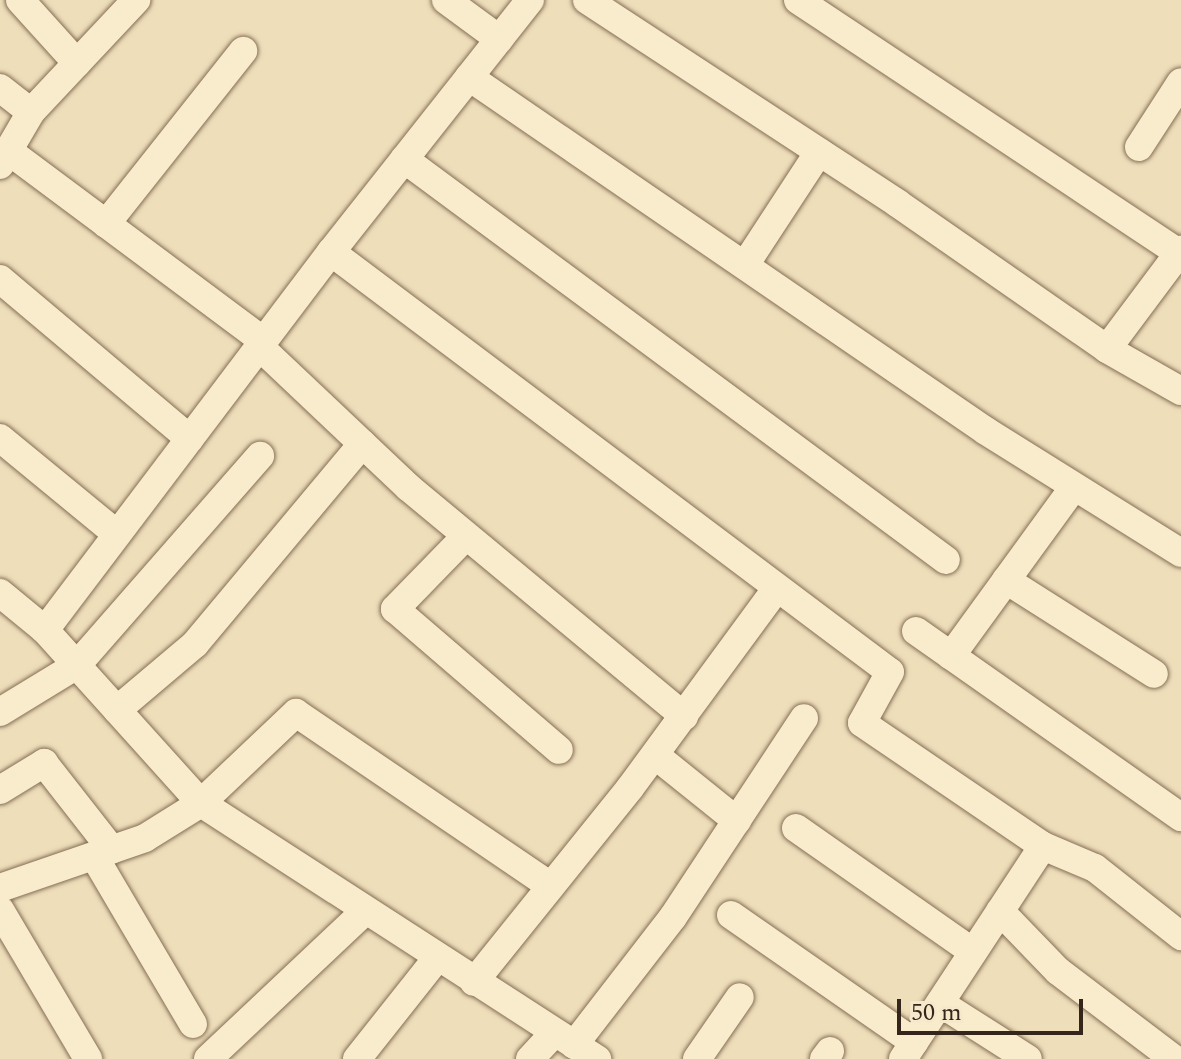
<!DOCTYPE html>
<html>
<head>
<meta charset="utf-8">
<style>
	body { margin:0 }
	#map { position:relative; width:1181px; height:1059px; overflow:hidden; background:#eedeba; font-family:Spectral,serif }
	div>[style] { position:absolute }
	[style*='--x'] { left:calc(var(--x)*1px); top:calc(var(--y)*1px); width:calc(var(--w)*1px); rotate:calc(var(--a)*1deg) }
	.roads { filter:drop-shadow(0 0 2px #856e55) drop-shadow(0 0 2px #856e55) }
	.minor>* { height:28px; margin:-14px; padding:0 14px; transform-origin:14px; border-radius:14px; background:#f9eccd }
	span { translate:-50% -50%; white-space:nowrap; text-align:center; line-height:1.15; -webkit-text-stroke:7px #f6e8ca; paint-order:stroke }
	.scale { position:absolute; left:897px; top:999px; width:186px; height:36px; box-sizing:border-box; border:4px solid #34261a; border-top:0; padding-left:10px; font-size:24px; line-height:28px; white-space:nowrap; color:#34261a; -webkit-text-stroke:6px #f6e8ca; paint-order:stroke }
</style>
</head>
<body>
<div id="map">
	<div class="roads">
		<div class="minor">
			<i style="--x:20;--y:0;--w:85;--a:47.9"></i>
			<i style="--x:446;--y:0;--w:66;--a:36.3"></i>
			<i style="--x:587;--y:0;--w:371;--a:33.2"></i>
			<i style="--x:897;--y:203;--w:256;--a:34.8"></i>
			<i style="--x:1107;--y:349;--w:85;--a:29.6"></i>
			<i style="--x:798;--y:0;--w:457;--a:33.6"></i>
			<i style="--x:469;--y:77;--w:627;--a:34.4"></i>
			<i style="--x:986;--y:431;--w:230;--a:32"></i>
			<i style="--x:0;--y:88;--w:39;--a:38"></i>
			<i style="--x:1139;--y:147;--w:77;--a:-57.1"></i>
			<i style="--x:10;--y:152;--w:317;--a:36.7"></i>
			<i style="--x:404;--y:159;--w:674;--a:36.5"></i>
			<i style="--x:0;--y:165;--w:61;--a:-59.7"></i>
			<i style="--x:31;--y:112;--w:154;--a:-46.8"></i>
			<i style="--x:106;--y:224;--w:221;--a:-51.6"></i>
			<i style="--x:331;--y:252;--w:699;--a:36.92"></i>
			<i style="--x:890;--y:672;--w:58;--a:118.8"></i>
			<i style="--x:862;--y:723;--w:219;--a:34.2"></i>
			<i style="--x:1043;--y:846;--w:56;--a:22.9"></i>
			<i style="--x:1095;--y:868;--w:110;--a:38.3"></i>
			<i style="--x:745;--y:265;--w:135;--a:-56.8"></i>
			<i style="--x:0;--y:279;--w:248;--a:40.1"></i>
			<i style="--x:260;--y:347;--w:204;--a:43.4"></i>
			<i style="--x:408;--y:487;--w:359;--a:39.7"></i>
			<i style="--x:1107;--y:349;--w:124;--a:-53.2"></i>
			<i style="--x:0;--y:438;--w:151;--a:39.4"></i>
			<i style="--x:466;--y:536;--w:102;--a:134.2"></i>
			<i style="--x:395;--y:609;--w:216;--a:40.7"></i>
			<i style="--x:1006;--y:580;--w:175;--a:32.4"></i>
			<i style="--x:0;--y:593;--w:58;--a:39.4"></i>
			<i style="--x:45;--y:630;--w:233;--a:48"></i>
			<i style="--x:201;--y:803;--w:472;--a:32.9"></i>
			<i style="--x:45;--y:630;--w:474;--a:-52.9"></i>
			<i style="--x:331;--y:252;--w:321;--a:-51.7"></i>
			<i style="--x:916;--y:631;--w:324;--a:35.1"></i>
			<i style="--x:951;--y:656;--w:209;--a:-54"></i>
			<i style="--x:117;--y:710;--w:102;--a:-40.2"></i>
			<i style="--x:195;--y:644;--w:261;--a:-50.1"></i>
			<i style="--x:0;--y:712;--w:90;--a:-31.4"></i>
			<i style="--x:77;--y:665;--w:278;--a:-48.8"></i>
			<i style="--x:655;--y:755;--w:105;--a:38.8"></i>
			<i style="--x:0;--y:790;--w:52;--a:-31.5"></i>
			<i style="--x:44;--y:763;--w:110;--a:52"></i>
			<i style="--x:796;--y:828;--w:216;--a:35"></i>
			<i style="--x:94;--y:856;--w:195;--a:59.5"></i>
			<i style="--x:0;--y:888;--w:153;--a:-19"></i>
			<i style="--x:145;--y:838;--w:66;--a:-32"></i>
			<i style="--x:201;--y:803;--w:131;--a:-43.5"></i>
			<i style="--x:296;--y:713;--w:308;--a:34.2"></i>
			<i style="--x:0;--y:910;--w:173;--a:59.4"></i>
			<i style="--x:1000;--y:911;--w:83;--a:46"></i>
			<i style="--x:1058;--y:971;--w:146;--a:37.2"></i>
			<i style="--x:731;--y:915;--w:223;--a:34.8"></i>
			<i style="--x:474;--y:982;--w:249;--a:-51.2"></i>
			<i style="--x:630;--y:788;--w:248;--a:-53.7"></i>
			<i style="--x:940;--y:1003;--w:104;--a:32.5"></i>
			<i style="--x:574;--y:1045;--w:162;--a:-52.3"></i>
			<i style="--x:673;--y:917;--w:238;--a:-56.6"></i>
			<i style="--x:208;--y:1059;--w:216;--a:-43.3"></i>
			<i style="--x:357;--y:1059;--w:129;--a:-51.6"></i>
			<i style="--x:530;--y:1059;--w:35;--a:-47"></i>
			<i style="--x:697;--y:1059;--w:75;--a:-55.3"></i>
			<i style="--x:824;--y:1059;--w:10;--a:-53"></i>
			<i style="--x:903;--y:1059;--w:255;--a:-56.7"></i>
		</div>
	</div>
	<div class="scale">50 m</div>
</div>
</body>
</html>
